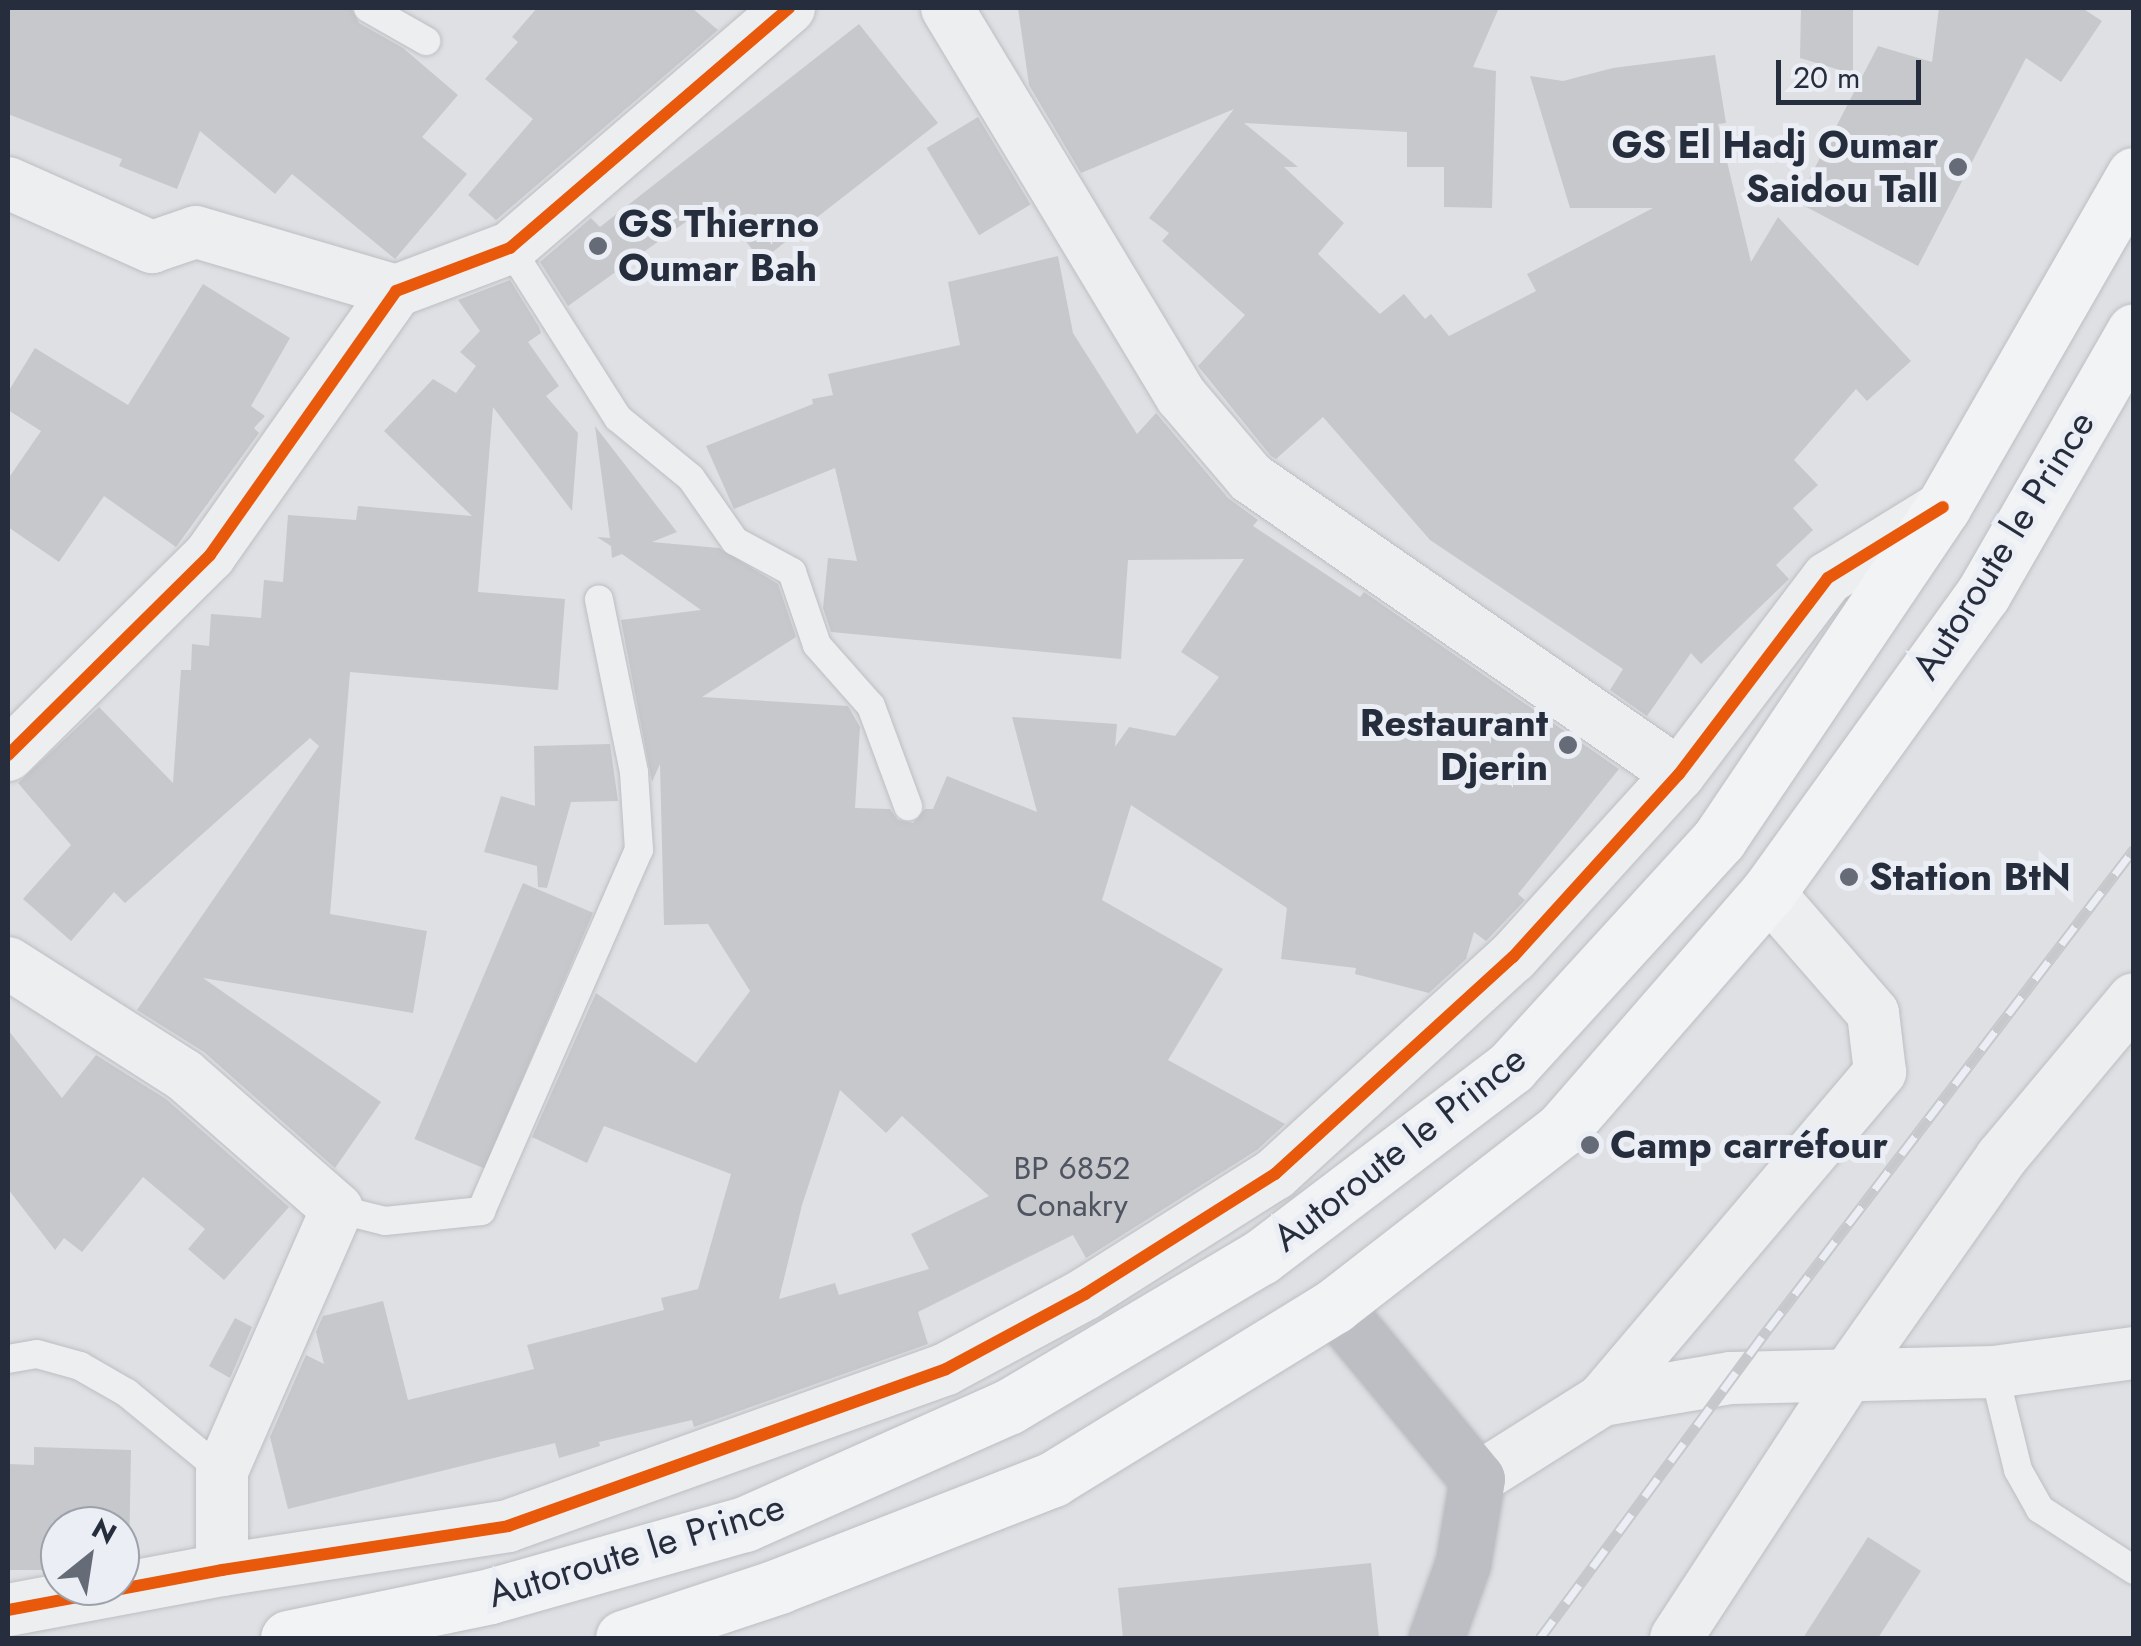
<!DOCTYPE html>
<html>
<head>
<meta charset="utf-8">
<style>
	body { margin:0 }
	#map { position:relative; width:2141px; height:1646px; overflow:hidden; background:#dee0e4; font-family:Jost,sans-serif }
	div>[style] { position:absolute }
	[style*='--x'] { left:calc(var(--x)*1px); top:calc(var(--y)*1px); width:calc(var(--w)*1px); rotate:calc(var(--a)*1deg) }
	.building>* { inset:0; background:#c6c8cc; transform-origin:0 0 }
	.roads { filter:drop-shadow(0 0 2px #bdbec2) drop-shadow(0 0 2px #bdbec2) }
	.lane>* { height:28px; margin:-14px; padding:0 14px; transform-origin:14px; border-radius:14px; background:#edeef0 }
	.street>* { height:52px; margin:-26px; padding:0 26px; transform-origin:26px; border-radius:26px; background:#edeef0 }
	.secondary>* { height:55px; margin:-27.5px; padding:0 27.5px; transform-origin:27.5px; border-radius:27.5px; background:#bcbec3 }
	.primary>* { height:55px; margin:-27.5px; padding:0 27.5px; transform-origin:27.5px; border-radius:27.5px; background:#f2f3f4 }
	.rail>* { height:11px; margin-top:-5.5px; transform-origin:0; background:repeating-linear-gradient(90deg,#ebeef4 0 22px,#c7c8cb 0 44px); box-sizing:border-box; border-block:2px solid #c7c8cb }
	.cycleway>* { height:12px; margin:-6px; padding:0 6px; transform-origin:6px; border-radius:6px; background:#e8590c }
	.dots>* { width:28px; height:28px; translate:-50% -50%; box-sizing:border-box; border:5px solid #ebeef4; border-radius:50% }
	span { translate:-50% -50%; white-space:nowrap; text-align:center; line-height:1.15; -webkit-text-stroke:10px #ebeef4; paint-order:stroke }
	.number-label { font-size:32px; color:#4f5461 }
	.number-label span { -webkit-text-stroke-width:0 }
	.poi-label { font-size:38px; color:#262d3c; font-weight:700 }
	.right { translate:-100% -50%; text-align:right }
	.left { translate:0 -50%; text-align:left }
	.street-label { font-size:38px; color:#262d3c }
	.frame { position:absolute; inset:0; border:10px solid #262d3c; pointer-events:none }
	.north { position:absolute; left:40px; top:1506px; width:100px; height:100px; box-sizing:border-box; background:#ebeef4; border:2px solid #9ca1aa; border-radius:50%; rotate:30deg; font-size:28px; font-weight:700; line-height:40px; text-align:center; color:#262d3c }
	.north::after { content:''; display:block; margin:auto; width:35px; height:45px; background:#666c77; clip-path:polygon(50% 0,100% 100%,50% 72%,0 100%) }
	.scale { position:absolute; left:1776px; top:60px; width:145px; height:45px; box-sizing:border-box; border:5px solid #262d3c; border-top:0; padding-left:12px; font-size:30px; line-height:35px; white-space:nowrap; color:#262d3c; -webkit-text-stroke:8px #ebeef4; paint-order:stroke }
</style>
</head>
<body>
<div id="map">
	<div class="building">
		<i style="clip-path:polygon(8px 8px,351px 8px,359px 23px,403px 48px,458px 95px,422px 137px,467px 174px,395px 259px,292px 174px,275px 194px,200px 131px,177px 189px,119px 166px,122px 159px,8px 114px)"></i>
		<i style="clip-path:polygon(537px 8px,692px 8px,718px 30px,496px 220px,468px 195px,533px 119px,485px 79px,518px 42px,512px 37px)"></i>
		<i style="clip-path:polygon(1018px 8px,1499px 8px,1473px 67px,1496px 71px,1492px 208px,1444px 207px,1444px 167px,1407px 167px,1407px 132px,1244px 123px,1298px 167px,1284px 167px,1344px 223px,1318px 254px,1380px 314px,1404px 294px,1425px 319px,1431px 314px,1449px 336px,1536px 291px,1527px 274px,1653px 208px,1570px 208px,1530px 76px,1563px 81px,1613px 68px,1715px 55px,1726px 123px,1718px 124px,1751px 262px,1778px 217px,1911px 361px,1867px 401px,1856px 389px,1794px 460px,1818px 485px,1793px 508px,1813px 530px,1776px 565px,1789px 579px,1701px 664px,1691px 653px,1647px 716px,1610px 690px,1623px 669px,1430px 540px,1323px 417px,1276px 459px,1271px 456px,1198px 366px,1245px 315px,1162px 241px,1169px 233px,1149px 218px,1234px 109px,1081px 173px,1029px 85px)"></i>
		<i style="clip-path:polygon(1801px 8px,1853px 8px,1853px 74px,1800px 58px)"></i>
		<i style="clip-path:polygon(1939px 8px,2082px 8px,2102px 21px,2061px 82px,2026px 58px,1918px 266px,1797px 202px,1878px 46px,1932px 62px)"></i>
		<i style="clip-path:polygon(859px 24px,938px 123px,761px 261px,715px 201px,568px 306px,540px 262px,591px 218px,600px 227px)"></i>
		<i style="left:978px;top:117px;width:102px;height:60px;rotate:59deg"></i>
		<i style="clip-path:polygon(evenodd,1058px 256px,1073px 333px,1137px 434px,1156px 413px,1228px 498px,1258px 520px,1253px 526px,1360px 597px,1364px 592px,1619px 769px,1518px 894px,1525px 900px,1486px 941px,1474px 932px,1466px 959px,1429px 993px,1355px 974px,1356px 968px,1281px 959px,1287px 908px,1131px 805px,1102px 900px,1223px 969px,1168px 1060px,1285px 1124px,1257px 1150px,1086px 1258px,1073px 1235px,918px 1312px,928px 1344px,694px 1427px,692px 1420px,599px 1442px,600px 1446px,559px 1458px,555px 1443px,288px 1509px,270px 1437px,306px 1355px,324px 1364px,316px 1332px,323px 1316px,383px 1301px,408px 1400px,534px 1369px,527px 1345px,664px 1310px,661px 1298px,698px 1289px,731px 1174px,604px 1126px,587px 1163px,532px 1137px,596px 993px,696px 1063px,750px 991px,708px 924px,664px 925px,660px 764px,652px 782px,621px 620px,701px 610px,622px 554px,612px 558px,611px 546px,597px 537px,610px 538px,595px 426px,677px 532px,652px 542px,719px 548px,778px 584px,796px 637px,702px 697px,848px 706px,860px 727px,855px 808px,890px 809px,898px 820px,913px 823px,925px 809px,933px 809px,947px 776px,1037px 812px,1012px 717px,1117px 724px,1115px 747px,1129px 727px,1175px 736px,1219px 677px,1181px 652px,1244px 559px,1128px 560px,1121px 659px,831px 632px,823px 608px,828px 558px,857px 561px,835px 468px,734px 509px,706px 446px,813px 404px,812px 399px,833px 395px,828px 374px,960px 345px,948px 282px,1058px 256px,840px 1090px,886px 1133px,902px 1116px,989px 1196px,911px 1234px,929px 1269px,839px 1295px,835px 1283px,779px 1299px,802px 1205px,840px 1090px)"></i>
		<i style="clip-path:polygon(510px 280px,539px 327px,541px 333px,528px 342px,559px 386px,546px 396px,578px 433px,572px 511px,493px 407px,478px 592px,565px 599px,558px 690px,350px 672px,330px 914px,427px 931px,413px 1013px,203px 978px,381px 1102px,335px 1168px,204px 1052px,137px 1010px,319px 746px,310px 738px,125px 903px,114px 892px,71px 941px,23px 899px,71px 845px,18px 783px,99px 707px,173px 783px,181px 670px,191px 670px,192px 644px,209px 646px,211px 614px,261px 618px,264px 580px,283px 582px,288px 515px,356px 520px,358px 506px,472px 516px,384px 431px,433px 379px,456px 393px,476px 366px,460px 352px,480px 331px,458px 300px)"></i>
		<i style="clip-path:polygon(203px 284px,290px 338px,251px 406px,265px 416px,254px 428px,259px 433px,176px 547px,104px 496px,59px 562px,8px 527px,8px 479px,41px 431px,8px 410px,8px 392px,35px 348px,128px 405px)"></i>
		<i style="clip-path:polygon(610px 744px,618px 801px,571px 802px,547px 888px,538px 887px,537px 866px,484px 852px,501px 796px,535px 806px,534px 746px)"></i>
		<i style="left:523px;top:883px;width:76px;height:278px;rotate:23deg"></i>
		<i style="clip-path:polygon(8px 1030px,62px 1098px,96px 1055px,166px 1099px,289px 1207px,224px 1280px,188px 1249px,205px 1229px,143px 1177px,82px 1252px,64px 1238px,55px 1250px,8px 1189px)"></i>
		<i style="clip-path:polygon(235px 1318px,252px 1327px,230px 1378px,209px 1366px)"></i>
		<i style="clip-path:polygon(34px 1447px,131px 1450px,129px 1557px,120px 1559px,120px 1526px,60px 1526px,60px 1570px,8px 1570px,8px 1464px,34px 1465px)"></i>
		<i style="clip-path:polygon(1868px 1537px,1921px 1571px,1878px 1638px,1803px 1638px)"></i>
		<i style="clip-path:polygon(1371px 1563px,1379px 1638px,1123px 1638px,1118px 1588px)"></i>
	</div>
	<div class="roads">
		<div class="lane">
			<i style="--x:368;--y:8;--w:67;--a:29.6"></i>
			<i style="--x:510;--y:248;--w:201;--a:57.6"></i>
			<i style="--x:618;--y:418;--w:94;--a:39.4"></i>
			<i style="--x:691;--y:478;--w:77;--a:55.1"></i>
			<i style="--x:735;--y:541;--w:65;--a:28.5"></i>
			<i style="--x:792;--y:572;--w:77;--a:71.1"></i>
			<i style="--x:817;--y:645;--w:81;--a:48.5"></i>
			<i style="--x:871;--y:706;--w:107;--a:69.7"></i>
			<i style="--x:337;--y:1209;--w:49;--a:14"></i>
			<i style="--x:385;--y:1221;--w:97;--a:-5.9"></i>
			<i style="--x:481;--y:1211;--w:394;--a:-66.4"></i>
			<i style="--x:639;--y:850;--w:78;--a:-93.7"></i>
			<i style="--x:634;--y:772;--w:176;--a:-101.5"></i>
			<i style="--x:8;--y:1359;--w:29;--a:-10"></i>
			<i style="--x:37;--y:1354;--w:45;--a:15.6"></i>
			<i style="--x:80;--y:1366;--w:54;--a:29.9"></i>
			<i style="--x:127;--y:1393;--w:123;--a:39.4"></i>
			<i style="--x:1994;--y:1372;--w:101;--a:76.2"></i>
			<i style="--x:2018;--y:1470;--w:45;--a:60.6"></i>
			<i style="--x:2040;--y:1509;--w:112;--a:33"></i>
		</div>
		<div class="street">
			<i style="--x:947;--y:8;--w:454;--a:58.9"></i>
			<i style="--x:1182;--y:397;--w:106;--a:49.6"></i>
			<i style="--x:1251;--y:478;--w:520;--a:34.67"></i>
			<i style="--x:8;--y:183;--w:158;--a:24"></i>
			<i style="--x:152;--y:247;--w:46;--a:-18.8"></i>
			<i style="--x:196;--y:232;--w:209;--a:16.4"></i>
			<i style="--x:8;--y:755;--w:284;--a:-44.7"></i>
			<i style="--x:210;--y:555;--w:323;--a:-54.8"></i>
			<i style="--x:396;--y:291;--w:122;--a:-20.7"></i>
			<i style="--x:510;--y:248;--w:368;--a:-40.7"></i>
			<i style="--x:8;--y:963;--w:209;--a:32.5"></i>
			<i style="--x:184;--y:1075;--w:203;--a:41.2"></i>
			<i style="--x:337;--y:1209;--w:286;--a:113.7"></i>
			<i style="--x:222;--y:1471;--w:99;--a:90"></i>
			<i style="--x:1602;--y:1400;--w:430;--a:-49.7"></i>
			<i style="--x:1880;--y:1072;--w:59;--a:-96.8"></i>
			<i style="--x:1873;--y:1013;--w:160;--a:-131"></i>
			<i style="--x:1477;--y:1479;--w:148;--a:-32.3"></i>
			<i style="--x:1602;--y:1400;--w:131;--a:-9.7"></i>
			<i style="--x:1731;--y:1378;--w:263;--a:-1.3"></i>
			<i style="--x:1994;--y:1372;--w:141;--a:-7.7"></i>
			<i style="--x:8;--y:1610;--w:218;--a:-10.6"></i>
			<i style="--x:222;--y:1570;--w:289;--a:-8.7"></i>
			<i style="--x:508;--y:1526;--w:465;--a:-19.7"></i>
			<i style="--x:946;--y:1369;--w:158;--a:-28.3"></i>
			<i style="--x:1085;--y:1294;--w:225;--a:-32.3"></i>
			<i style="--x:1275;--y:1174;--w:322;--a:-42.4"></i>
			<i style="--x:1513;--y:957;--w:247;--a:-47.8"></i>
			<i style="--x:1679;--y:774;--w:246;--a:-52.8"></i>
			<i style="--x:1828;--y:578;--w:135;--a:-31.7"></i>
			<i style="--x:1676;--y:1638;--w:314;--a:-56.8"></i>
			<i style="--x:1848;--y:1375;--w:266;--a:-54.8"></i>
			<i style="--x:2001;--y:1158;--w:207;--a:-50.1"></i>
		</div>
		<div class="secondary">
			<i style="--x:1334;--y:1306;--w:224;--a:50.4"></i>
			<i style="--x:1477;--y:1479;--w:85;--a:99.5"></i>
			<i style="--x:1463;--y:1563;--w:80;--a:109.8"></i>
		</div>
		<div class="primary">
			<i style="--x:288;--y:1638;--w:206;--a:-11.7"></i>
			<i style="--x:490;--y:1596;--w:265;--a:-15.8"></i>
			<i style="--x:745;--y:1524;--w:288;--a:-24"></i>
			<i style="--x:1008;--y:1407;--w:294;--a:-30.7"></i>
			<i style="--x:1261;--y:1257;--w:314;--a:-37.2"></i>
			<i style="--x:1511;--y:1067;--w:309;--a:-47.6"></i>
			<i style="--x:1719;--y:839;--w:400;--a:-56"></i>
			<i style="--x:1943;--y:507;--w:383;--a:-60.1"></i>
			<i style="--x:623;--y:1638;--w:164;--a:-18.4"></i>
			<i style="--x:779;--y:1586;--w:294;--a:-21.3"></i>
			<i style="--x:1053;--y:1479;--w:330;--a:-31.6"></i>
			<i style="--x:1334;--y:1306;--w:289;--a:-37.8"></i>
			<i style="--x:1562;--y:1129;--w:314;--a:-49"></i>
			<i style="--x:1768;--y:892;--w:367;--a:-54.2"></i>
			<i style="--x:1983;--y:594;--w:303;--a:-60.1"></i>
		</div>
	</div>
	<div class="rail">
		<i style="--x:1540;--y:1638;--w:384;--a:-53.6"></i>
		<i style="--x:1768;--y:1329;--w:604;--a:-52.67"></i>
	</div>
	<div class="cycleway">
		<i style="--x:8;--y:755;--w:284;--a:-44.7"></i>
		<i style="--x:210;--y:555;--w:323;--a:-54.8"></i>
		<i style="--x:396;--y:291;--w:122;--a:-20.7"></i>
		<i style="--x:510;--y:248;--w:368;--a:-40.7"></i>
		<i style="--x:8;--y:1610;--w:218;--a:-10.6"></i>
		<i style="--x:222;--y:1570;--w:289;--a:-8.7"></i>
		<i style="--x:508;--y:1526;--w:465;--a:-19.7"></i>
		<i style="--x:946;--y:1369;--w:158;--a:-28.3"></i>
		<i style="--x:1085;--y:1294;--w:225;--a:-32.3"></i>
		<i style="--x:1275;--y:1174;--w:322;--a:-42.4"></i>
		<i style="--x:1513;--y:957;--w:247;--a:-47.8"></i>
		<i style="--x:1679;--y:774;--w:246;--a:-52.8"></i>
		<i style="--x:1828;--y:578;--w:135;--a:-31.7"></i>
	</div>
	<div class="dots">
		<i style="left:1958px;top:167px;background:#666c77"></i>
		<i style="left:598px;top:246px;background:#666c77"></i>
		<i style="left:1568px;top:745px;background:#666c77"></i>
		<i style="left:1849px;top:877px;background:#666c77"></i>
		<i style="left:1590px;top:1145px;background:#666c77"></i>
	</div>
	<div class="number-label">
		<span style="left:1072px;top:1187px">BP 6852<br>Conakry</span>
	</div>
	<div class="poi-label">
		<span class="right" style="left:1938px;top:167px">GS El Hadj Oumar<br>Saidou Tall</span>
		<span class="left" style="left:618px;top:246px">GS Thierno<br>Oumar Bah</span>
		<span class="right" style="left:1548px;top:745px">Restaurant<br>Djerin</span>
		<span class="left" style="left:1869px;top:877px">Station BtN</span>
		<span class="left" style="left:1610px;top:1145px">Camp carréfour</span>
	</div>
	<div class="street-label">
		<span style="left:2003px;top:545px;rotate:-58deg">Autoroute le Prince</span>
		<span style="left:1399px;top:1148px;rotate:-38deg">Autoroute le Prince</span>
		<span style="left:636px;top:1550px;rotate:-17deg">Autoroute le Prince</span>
	</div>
	<div class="frame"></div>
	<div class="north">N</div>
	<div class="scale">20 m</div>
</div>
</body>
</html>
